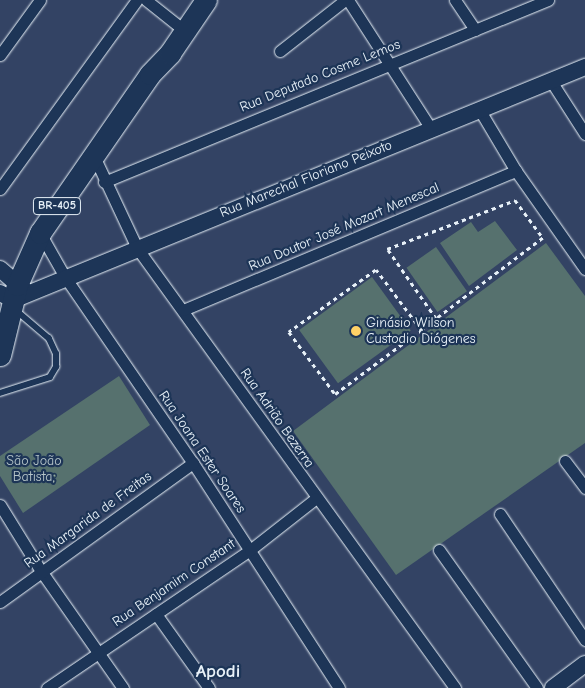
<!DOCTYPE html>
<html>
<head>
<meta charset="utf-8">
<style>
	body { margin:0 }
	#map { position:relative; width:585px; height:688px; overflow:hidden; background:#334364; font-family:"Comic Neue",sans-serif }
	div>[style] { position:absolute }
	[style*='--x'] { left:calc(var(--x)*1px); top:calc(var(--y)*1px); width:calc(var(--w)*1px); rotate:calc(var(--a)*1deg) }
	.green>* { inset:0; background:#56716e; transform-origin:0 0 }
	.path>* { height:2.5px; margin-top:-1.25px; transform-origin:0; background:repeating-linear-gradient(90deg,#e8f1f8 0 4px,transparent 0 8px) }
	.roads { filter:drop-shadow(0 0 1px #e8f1f8) drop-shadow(0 0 1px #e8f1f8) }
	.lane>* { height:5.5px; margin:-2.75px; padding:0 2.75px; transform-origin:2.75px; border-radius:2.75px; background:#1d3557 }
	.street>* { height:11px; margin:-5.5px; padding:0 5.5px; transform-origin:5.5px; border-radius:5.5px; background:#1d3557 }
	.secondary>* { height:16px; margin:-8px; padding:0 8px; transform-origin:8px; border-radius:8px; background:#1d3557 }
	.highway>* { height:21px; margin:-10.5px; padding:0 10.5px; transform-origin:10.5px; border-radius:10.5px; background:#1d3557 }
	.dots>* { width:14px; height:14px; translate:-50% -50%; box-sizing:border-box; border:2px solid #1d3557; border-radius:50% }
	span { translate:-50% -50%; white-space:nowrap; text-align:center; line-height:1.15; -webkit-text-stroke:4.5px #1d3557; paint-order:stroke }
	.shield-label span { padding:1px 4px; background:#1d3557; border:1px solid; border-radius:4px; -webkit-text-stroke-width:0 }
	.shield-label { font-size:12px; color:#e8f1f8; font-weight:700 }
	.street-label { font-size:14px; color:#e8f1f8 }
	.poi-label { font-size:14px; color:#e8f1f8 }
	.left { translate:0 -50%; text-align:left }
	.park-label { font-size:14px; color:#b5c4c8 }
	.district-label { font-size:19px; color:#e8f1f8; font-weight:700 }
</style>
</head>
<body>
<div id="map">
	<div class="green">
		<i style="clip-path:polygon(495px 221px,517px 250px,469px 286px,440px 243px,471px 222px,478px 232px)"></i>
		<i style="clip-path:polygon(546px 243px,585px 296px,585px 443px,396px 575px,293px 431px)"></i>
		<i style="left:436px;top:247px;width:54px;height:36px;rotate:55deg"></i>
		<i style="left:372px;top:277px;width:66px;height:90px;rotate:54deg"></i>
		<i style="clip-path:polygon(119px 376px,150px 425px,23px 513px,0 476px,0 456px)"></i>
	</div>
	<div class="path">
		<i style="--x:515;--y:200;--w:47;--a:53.6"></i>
		<i style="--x:543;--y:238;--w:134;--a:142.9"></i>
		<i style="--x:436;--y:319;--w:85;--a:-125"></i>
		<i style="--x:387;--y:249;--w:137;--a:-20.9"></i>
		<i style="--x:421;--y:330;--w:75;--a:-126.9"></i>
		<i style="--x:376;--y:270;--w:107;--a:144.5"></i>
		<i style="--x:289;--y:332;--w:77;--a:53.4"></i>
		<i style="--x:335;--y:394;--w:107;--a:-36.7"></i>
		<i style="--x:421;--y:330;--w:19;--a:-36"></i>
	</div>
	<div class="roads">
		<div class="lane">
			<i style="--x:0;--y:393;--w:52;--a:-17.7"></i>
			<i style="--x:50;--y:377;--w:12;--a:-59"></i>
			<i style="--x:56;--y:367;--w:13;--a:-90"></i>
			<i style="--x:56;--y:354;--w:17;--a:-115"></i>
			<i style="--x:49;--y:339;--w:45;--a:-139.5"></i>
		</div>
		<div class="street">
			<i style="--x:146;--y:0;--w:50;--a:38.5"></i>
			<i style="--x:348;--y:0;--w:153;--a:57.2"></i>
			<i style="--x:455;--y:0;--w:36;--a:56"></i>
			<i style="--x:280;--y:51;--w:83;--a:-38.1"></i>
			<i style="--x:0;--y:55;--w:68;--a:-54"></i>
			<i style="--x:551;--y:81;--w:63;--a:57.3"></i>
			<i style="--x:479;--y:109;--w:72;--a:59.2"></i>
			<i style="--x:516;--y:171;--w:120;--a:54.9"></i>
			<i style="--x:93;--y:154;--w:104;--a:64.9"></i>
			<i style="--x:137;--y:248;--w:543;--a:54.14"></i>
			<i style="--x:104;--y:182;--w:480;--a:-22.3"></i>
			<i style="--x:0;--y:189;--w:233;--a:-54.1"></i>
			<i style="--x:40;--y:233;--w:51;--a:60.4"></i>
			<i style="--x:65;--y:277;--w:226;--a:55.5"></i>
			<i style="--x:193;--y:463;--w:268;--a:57"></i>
			<i style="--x:183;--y:310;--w:361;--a:-22.7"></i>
			<i style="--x:565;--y:461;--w:34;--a:53"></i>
			<i style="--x:0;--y:505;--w:78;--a:58.2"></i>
			<i style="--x:41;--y:571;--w:143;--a:55"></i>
			<i style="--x:500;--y:514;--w:152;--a:56"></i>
			<i style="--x:439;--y:550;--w:169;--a:54.6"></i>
			<i style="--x:0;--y:602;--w:238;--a:-35.8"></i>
			<i style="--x:156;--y:614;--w:91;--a:54.4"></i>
			<i style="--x:47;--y:688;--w:245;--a:-34.2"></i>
			<i style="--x:250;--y:550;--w:83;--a:-38.1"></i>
		</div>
		<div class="secondary">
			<i style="--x:0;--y:269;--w:33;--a:41"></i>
			<i style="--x:0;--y:293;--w:15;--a:28"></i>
			<i style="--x:13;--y:300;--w:618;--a:-22.16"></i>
			<i style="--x:553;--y:688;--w:40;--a:-37"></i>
		</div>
		<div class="highway">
			<i style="--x:0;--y:355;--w:72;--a:-76.3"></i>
			<i style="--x:17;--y:285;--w:57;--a:-66.1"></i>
			<i style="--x:40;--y:233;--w:193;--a:-55.3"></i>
			<i style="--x:150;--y:74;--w:29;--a:-46"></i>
			<i style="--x:170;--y:53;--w:64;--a:-55.8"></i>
		</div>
	</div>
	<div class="dots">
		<i style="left:356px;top:331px;background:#ffd166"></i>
	</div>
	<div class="shield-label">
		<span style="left:57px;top:206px">BR-405</span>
	</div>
	<div class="street-label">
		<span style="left:320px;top:76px;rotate:-22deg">Rua Deputado Cosme Lemos</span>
		<span style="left:306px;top:179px;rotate:-22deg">Rua Marechal Floriano Peixoto</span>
		<span style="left:344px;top:227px;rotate:-23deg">Rua Doutor José Mozart Menescal</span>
		<span style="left:277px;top:418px;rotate:55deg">Rua Adrião Bezerra</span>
		<span style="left:202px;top:452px;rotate:56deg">Rua Joana Ester Soares</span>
		<span style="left:88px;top:520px;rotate:-36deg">Rua Margarida de Freitas</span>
		<span style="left:174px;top:583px;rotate:-34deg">Rua Benjamim Constant</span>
	</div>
	<div class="poi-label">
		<span class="left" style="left:366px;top:331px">Ginásio Wilson<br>Custodio Diógenes</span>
	</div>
	<div class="park-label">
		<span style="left:34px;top:469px">São João<br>Batista;</span>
	</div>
	<div class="district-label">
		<span style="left:218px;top:672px">Apodi</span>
	</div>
</div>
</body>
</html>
